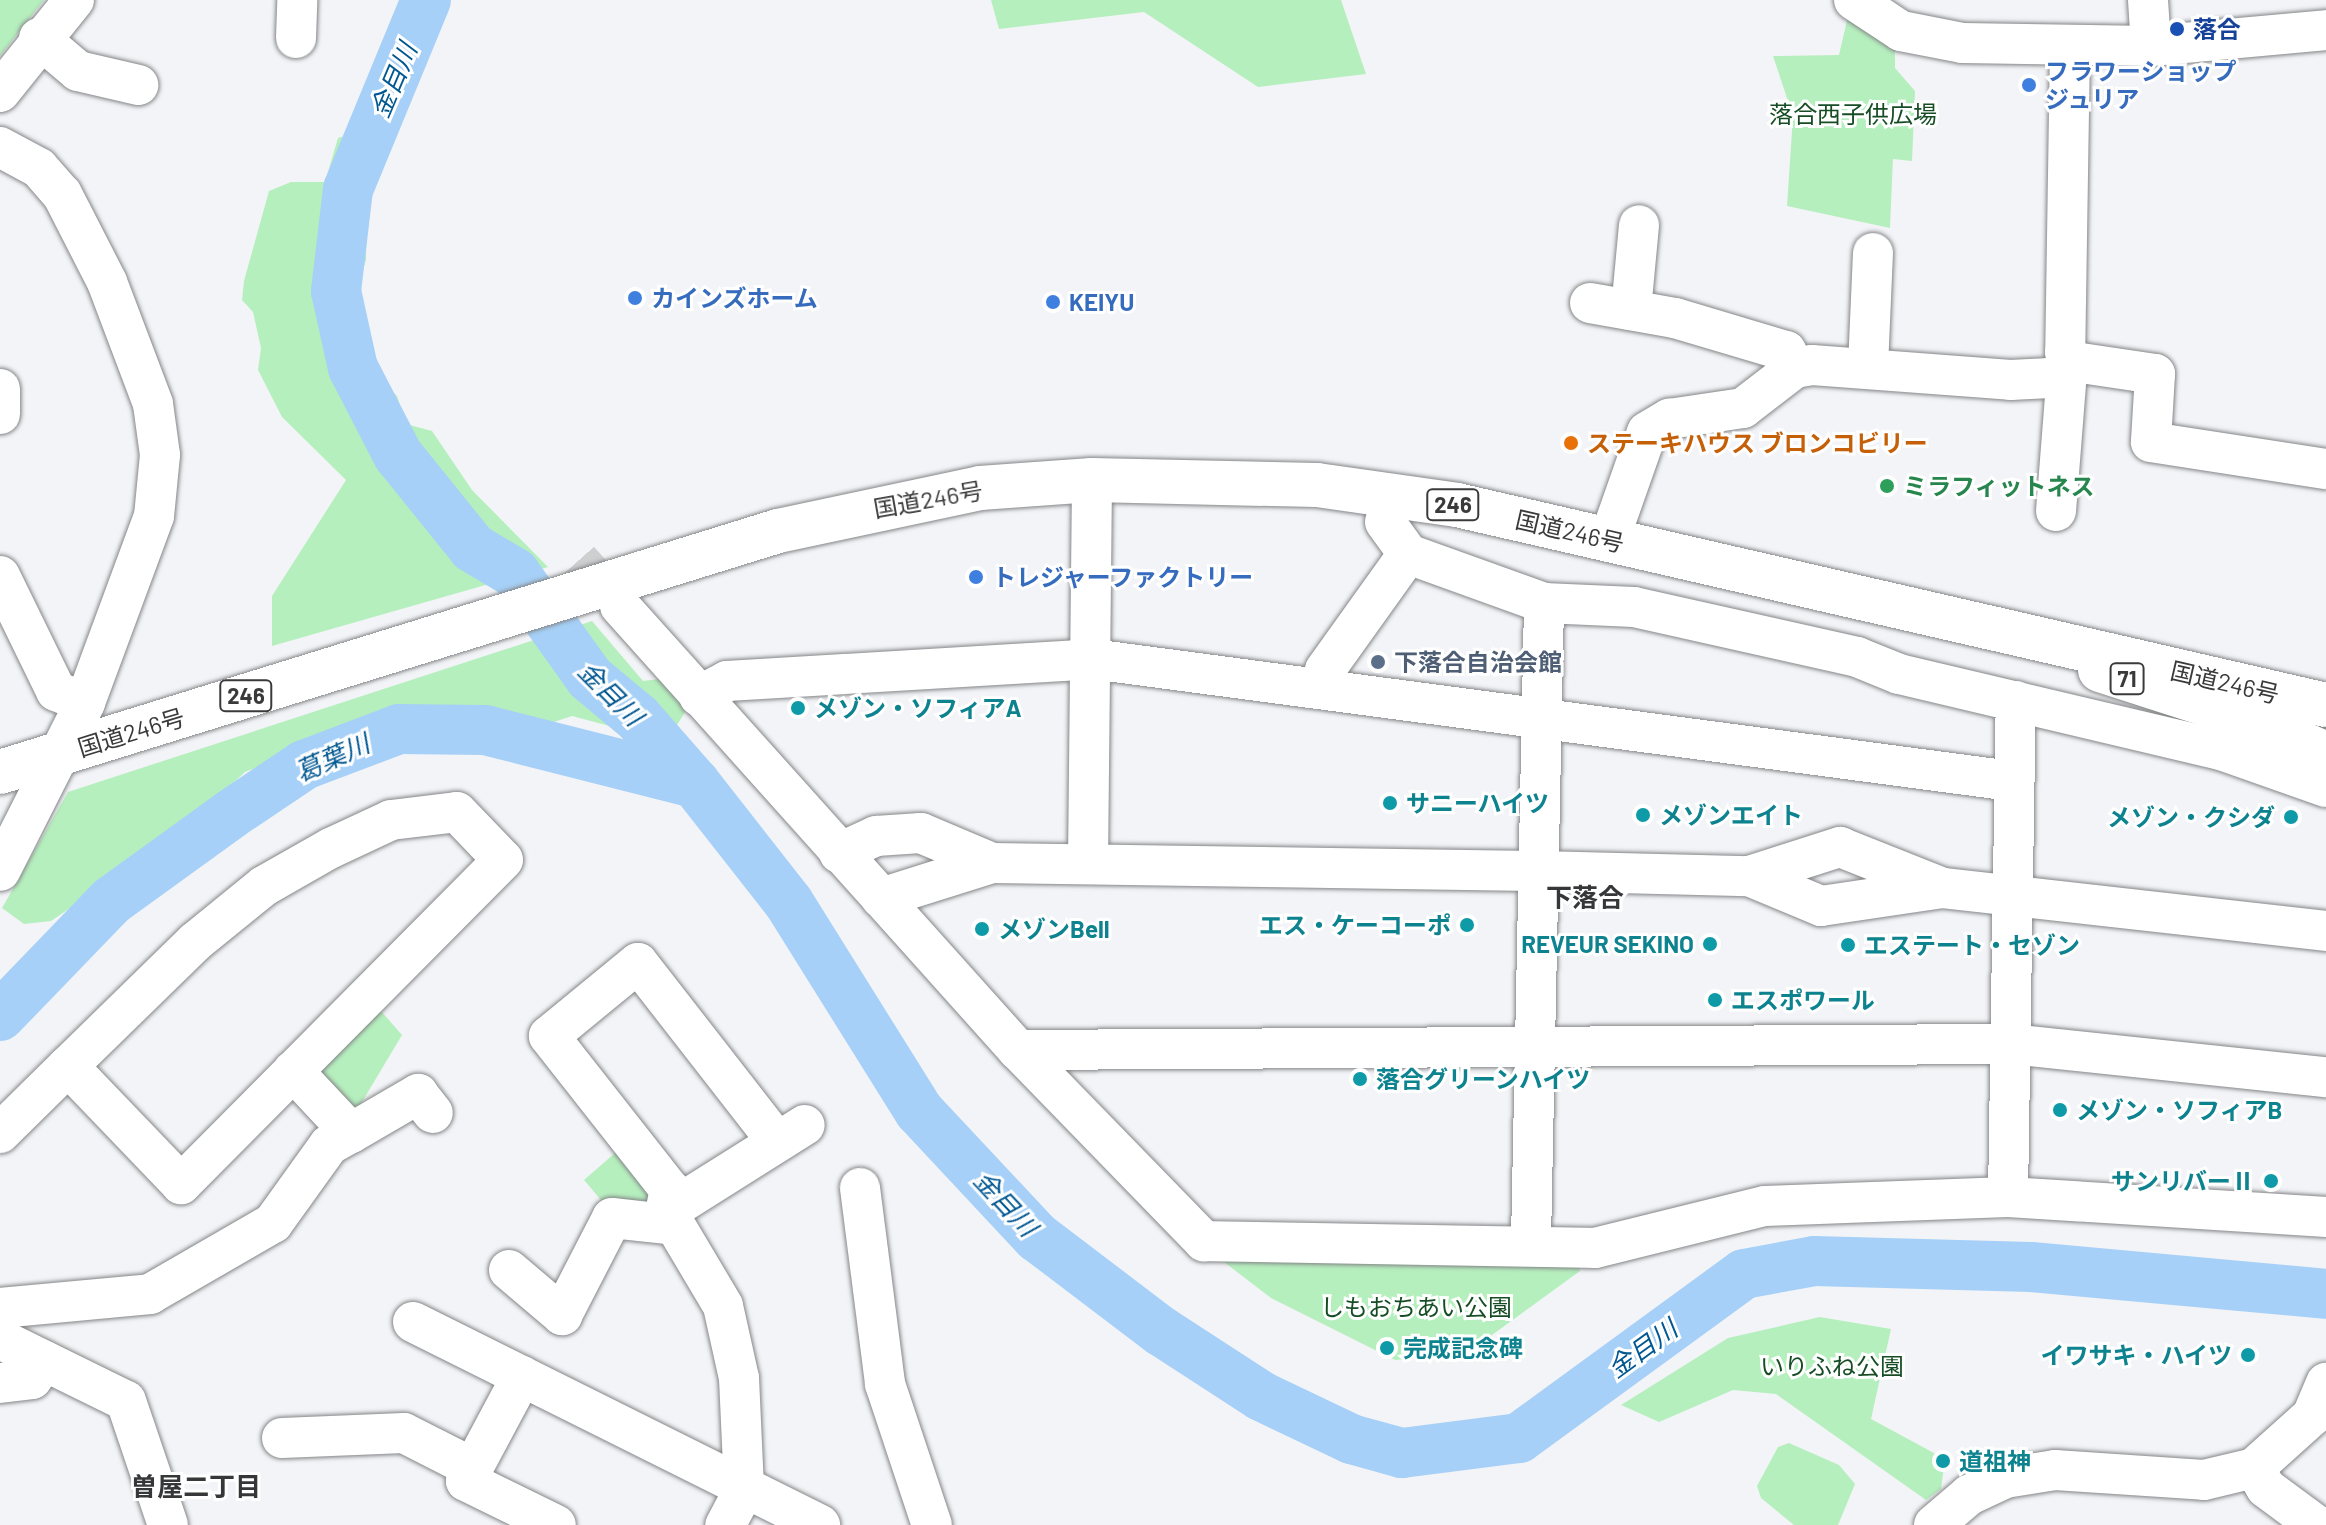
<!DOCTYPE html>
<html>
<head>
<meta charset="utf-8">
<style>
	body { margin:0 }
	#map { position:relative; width:2326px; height:1525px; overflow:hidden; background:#f3f4f7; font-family:Barlow,"Noto Sans JP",sans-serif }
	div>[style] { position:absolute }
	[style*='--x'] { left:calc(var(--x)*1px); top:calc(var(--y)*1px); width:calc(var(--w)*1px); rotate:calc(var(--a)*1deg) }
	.green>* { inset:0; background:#b6efbe }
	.river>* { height:50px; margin:-25px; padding:0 25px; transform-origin:25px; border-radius:25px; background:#a6d0f7 }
	.minor-tunnel>* { height:40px; margin-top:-20px; transform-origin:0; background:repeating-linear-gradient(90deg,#cecfd1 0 40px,transparent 0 60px) }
	.roads { filter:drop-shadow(0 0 2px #848688) drop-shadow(0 0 2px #848688) }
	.minor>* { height:40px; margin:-20px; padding:0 20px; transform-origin:20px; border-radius:20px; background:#fff }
	.major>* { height:44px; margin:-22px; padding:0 22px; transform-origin:22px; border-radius:22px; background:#fff }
	.highway>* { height:44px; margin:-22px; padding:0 22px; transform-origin:22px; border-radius:22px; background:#fff }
	.dots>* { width:22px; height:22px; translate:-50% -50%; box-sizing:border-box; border:4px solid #fff; border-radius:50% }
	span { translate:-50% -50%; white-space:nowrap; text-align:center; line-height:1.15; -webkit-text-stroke:6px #fff; paint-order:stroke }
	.shield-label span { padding:2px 6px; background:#fff; border:2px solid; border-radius:6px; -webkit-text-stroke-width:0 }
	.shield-label { font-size:22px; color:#3a3a3b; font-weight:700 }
	.transit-label { font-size:24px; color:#164399; font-weight:700 }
	.left { translate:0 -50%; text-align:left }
	.shop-label { font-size:24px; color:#366cbe; font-weight:700 }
	.park-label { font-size:24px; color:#164d24 }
	.food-label { font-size:24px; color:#c56008; font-weight:700 }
	.leisure-label { font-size:24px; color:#27864d; font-weight:700 }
	.street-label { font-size:24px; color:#3a3a3b }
	.service-label { font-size:24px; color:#4e5e75; font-weight:700 }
	.culture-label { font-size:24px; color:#0d838f; font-weight:700 }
	.right { translate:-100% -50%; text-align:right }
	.water-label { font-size:26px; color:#005791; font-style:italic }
	.neighbourhood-label { font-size:26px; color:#363739; font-weight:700 }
</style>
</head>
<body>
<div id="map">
	<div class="green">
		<i style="clip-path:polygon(0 0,44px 0,0 56px)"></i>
		<i style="clip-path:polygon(991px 0,1341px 0,1366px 74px,1258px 87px,1144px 12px,999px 29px)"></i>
		<i style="clip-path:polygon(1848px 16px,1895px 45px,1895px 68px,1915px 91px,1912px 161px,1893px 159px,1890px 228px,1787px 206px,1793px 116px,1773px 56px,1839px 55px)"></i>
		<i style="clip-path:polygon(368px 129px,366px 260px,353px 302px,381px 380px,397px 396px,406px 424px,432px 431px,472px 490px,548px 567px,272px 646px,272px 596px,346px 480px,282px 417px,258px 370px,261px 348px,253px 312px,242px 300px,244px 281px,269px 191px,291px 182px,325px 182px,338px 138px)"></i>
		<i style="clip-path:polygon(592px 621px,643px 681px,659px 679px,688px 707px,674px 730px,651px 737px,572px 716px,551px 723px,452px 708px,384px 719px,245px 772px,175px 837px,51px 921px,24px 924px,2px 908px,68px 792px)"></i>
		<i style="clip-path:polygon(374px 1003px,402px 1035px,353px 1117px,313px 1078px)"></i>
		<i style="clip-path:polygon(623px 1146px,657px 1203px,607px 1207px,584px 1180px)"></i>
		<i style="clip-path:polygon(1211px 1252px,1578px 1253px,1580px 1271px,1481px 1343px,1451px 1356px,1395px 1360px,1271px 1298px)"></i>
		<i style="clip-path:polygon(1820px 1317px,1891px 1329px,1871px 1419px,1945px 1459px,1941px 1489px,1926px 1500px,1776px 1394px,1733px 1390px,1659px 1422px,1621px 1405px,1728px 1338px)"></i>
		<i style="clip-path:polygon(1789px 1443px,1839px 1465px,1855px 1484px,1838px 1525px,1794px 1525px,1761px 1498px,1757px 1486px,1778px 1447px)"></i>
	</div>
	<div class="river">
		<i style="--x:426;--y:0;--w:204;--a:112.4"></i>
		<i style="--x:348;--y:189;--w:103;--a:96.7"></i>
		<i style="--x:336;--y:291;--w:79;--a:77.6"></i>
		<i style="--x:353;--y:368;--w:98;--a:62.7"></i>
		<i style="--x:398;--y:455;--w:119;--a:51.1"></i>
		<i style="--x:473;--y:548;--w:49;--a:30.8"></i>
		<i style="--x:515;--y:573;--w:129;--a:54.5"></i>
		<i style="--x:590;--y:678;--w:62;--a:39.8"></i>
		<i style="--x:638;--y:718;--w:86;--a:48.8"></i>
		<i style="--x:695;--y:783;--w:152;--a:51.9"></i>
		<i style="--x:789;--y:903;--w:245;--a:58"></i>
		<i style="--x:919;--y:1111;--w:173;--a:46.9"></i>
		<i style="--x:1037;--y:1237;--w:156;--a:37.2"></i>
		<i style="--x:1161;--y:1331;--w:119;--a:33"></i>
		<i style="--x:1261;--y:1396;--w:100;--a:25.5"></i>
		<i style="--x:1351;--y:1439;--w:53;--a:15.4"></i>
		<i style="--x:1402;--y:1453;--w:118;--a:-7.3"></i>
		<i style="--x:1519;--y:1438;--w:278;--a:-36.1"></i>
		<i style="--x:1744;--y:1274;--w:71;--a:-10.5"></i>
		<i style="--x:1814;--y:1261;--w:217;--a:1.6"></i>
		<i style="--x:2031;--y:1267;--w:296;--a:5.2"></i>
		<i style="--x:0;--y:1016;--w:160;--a:-46"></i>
		<i style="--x:111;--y:901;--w:148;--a:-35.9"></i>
		<i style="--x:231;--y:814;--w:88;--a:-33.9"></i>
		<i style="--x:304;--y:765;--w:102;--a:-20.8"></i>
		<i style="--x:399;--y:729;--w:86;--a:0.7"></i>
		<i style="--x:485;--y:730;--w:217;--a:14.2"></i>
	</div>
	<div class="minor-tunnel">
		<i style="--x:579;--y:560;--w:62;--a:48.3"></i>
	</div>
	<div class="roads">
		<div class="minor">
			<i style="--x:1854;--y:0;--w:56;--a:33.4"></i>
			<i style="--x:1901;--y:31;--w:62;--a:11.1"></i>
			<i style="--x:1962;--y:43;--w:189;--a:0.9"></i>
			<i style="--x:2151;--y:46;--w:176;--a:-5.2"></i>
			<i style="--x:2148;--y:0;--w:46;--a:86.3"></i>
			<i style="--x:39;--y:38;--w:51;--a:40.2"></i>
			<i style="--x:78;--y:71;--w:62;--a:13.1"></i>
			<i style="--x:296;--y:38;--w:38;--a:-88"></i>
			<i style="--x:2070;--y:47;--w:305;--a:90.9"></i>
			<i style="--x:2065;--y:352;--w:18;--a:63"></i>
			<i style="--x:0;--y:92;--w:118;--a:-51.2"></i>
			<i style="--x:0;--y:147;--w:44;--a:28.3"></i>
			<i style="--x:39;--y:168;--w:35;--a:49"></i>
			<i style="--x:62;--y:194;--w:99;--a:62.9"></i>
			<i style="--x:107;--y:282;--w:130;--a:69.3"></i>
			<i style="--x:153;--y:404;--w:51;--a:82.2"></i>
			<i style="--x:160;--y:455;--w:61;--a:95.6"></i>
			<i style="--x:154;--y:516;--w:199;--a:110.3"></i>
			<i style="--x:85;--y:703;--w:188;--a:116.8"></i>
			<i style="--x:1590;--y:303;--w:86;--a:10"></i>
			<i style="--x:1675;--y:318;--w:116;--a:16.6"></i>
			<i style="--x:1786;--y:351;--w:19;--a:62"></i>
			<i style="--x:1631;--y:310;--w:85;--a:-84.6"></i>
			<i style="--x:1868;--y:367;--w:114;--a:-87.5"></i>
			<i style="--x:0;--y:389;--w:25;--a:90"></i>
			<i style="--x:2056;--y:511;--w:139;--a:-85.5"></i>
			<i style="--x:1385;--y:522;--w:39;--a:54"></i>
			<i style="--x:1408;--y:554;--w:145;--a:19.8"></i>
			<i style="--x:1544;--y:603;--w:90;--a:2.5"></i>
			<i style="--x:1634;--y:607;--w:229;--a:12.6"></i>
			<i style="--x:1857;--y:657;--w:45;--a:22"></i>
			<i style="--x:1899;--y:674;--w:331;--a:13.3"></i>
			<i style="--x:2221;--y:750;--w:111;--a:19.4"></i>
			<i style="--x:1609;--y:540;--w:114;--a:-70.6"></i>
			<i style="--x:1647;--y:432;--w:26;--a:-31"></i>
			<i style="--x:1669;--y:419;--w:75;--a:-8.5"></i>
			<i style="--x:1743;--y:408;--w:66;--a:-37.6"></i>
			<i style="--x:1795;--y:368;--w:17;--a:-10"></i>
			<i style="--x:1812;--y:365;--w:199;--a:4.3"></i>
			<i style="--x:2010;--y:380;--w:40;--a:-2.9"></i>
			<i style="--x:2050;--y:378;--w:34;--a:-26"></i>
			<i style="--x:2081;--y:363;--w:75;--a:8.5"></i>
			<i style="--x:2155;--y:374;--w:68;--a:93.4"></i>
			<i style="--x:2151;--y:442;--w:177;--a:8.8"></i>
			<i style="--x:0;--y:576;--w:128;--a:64"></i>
			<i style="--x:56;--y:691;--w:31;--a:22"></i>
			<i style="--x:620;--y:606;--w:596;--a:48.13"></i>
			<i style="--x:1018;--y:1050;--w:267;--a:45.8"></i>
			<i style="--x:1204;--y:1241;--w:391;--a:1"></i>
			<i style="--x:1595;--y:1248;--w:175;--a:-13.9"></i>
			<i style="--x:1765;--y:1206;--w:243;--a:-2.1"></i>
			<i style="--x:2008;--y:1197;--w:319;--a:3.6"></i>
			<i style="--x:1322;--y:686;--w:16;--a:-79"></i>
			<i style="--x:1325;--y:670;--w:143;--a:-54.4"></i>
			<i style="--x:699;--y:696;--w:32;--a:-28"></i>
			<i style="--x:727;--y:681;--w:366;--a:-3.4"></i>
			<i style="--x:1092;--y:659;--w:927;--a:7.56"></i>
			<i style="--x:839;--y:853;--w:41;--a:-24.7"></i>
			<i style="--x:876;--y:836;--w:45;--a:-3.8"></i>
			<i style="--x:921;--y:833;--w:77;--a:22.9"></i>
			<i style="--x:1088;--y:864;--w:384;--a:-89.4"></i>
			<i style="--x:1749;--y:876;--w:96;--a:-17.7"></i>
			<i style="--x:1840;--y:847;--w:111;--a:21.7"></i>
			<i style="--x:881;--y:898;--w:116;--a:-17.5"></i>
			<i style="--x:992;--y:863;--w:546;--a:0.84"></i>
			<i style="--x:1538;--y:871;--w:211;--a:1.4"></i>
			<i style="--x:1749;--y:876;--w:78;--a:22.6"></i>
			<i style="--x:1821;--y:906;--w:123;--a:-8.4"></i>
			<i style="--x:1943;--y:888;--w:385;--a:6.4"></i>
			<i style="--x:1018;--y:1050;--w:992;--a:-0.35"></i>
			<i style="--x:2010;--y:1044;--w:318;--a:6"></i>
			<i style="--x:0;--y:1133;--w:95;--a:-44.6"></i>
			<i style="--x:68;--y:1066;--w:177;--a:-44.3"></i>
			<i style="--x:195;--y:942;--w:89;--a:-39.1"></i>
			<i style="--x:264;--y:886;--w:77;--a:-29.6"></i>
			<i style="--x:331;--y:848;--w:66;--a:-25"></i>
			<i style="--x:391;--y:820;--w:66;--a:-6.9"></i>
			<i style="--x:457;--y:812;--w:66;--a:46.2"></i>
			<i style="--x:503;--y:860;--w:457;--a:134.8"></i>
			<i style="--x:181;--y:1184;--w:163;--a:-133.8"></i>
			<i style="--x:351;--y:1133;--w:78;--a:-30.2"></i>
			<i style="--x:418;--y:1094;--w:24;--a:52"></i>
			<i style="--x:860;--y:1188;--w:198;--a:82.7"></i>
			<i style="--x:885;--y:1384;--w:149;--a:71.6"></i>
			<i style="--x:2008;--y:1197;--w:496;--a:-89.1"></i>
			<i style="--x:665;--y:1213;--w:165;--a:-32.2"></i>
			<i style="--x:675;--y:1225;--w:16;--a:-130"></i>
			<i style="--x:665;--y:1213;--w:24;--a:-78"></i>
			<i style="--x:670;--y:1190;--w:196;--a:-128.2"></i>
			<i style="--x:549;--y:1036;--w:115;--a:-39.4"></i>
			<i style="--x:638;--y:963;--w:224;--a:52.1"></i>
			<i style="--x:1531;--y:1241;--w:638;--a:-88.83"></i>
			<i style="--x:509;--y:1270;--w:70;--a:40.3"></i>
			<i style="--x:562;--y:1315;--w:109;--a:-62.7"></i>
			<i style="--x:612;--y:1218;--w:63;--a:6.3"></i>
			<i style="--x:675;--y:1225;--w:94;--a:59.3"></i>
			<i style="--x:723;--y:1306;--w:74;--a:77.5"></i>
			<i style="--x:739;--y:1378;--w:112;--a:87.4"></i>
			<i style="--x:744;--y:1490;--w:40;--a:118"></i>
			<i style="--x:0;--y:1308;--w:151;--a:-5.3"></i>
			<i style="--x:150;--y:1294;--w:142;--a:-30"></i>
			<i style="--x:273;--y:1223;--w:96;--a:-54.3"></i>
			<i style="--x:329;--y:1145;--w:25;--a:-29"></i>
			<i style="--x:351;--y:1133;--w:85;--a:-133.1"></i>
			<i style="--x:413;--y:1322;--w:455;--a:26.5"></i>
			<i style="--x:0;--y:1339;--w:140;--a:26.2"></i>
			<i style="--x:126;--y:1401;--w:131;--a:71.3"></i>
			<i style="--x:522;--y:1376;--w:119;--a:118.1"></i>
			<i style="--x:466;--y:1481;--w:100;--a:26.1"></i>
			<i style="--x:0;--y:1383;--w:32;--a:-7"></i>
			<i style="--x:32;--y:1379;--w:22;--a:-56"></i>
			<i style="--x:282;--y:1438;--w:122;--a:-2.3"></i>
			<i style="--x:404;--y:1433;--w:77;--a:26.9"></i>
			<i style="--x:2254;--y:1468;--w:23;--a:59"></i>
			<i style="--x:2266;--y:1488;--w:62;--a:36.5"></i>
			<i style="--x:1934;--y:1525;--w:46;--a:-40.6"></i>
			<i style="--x:1969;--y:1495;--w:40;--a:-25"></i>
			<i style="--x:2005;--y:1478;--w:51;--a:-9.1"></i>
			<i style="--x:2055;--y:1470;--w:149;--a:3.8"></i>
			<i style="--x:2204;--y:1480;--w:51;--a:-13.5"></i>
			<i style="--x:2254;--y:1468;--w:78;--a:-41.9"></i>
			<i style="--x:2312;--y:1416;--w:36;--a:-67"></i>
		</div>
		<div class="major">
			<i style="--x:2100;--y:670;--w:146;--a:17.9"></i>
			<i style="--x:2239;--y:715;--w:95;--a:24.1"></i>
		</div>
		<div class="highway">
			<i style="--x:0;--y:772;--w:814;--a:-17.21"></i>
			<i style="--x:778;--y:531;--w:207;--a:-12"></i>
			<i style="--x:980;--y:488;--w:112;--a:-4.1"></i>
			<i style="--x:1092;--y:480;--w:225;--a:1.3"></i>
			<i style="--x:1317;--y:485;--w:141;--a:8.1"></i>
			<i style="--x:1457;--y:505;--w:892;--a:12.96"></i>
		</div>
	</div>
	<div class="dots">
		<i style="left:2177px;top:29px;background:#1a4fb4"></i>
		<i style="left:2029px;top:85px;background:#3f7fe0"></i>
		<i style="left:635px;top:298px;background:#3f7fe0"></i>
		<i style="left:1053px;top:302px;background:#3f7fe0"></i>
		<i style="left:1571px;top:443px;background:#e8710a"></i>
		<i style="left:1887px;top:486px;background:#2e9e5b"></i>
		<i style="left:976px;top:577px;background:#3f7fe0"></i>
		<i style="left:1378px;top:662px;background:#5c6f8a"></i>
		<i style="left:798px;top:708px;background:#0f9aa8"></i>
		<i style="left:1390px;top:803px;background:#0f9aa8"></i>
		<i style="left:1643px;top:815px;background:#0f9aa8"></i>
		<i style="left:2291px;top:817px;background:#0f9aa8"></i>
		<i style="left:1467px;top:925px;background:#0f9aa8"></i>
		<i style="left:982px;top:929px;background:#0f9aa8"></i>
		<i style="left:1710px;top:944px;background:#0f9aa8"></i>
		<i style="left:1848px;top:945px;background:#0f9aa8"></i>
		<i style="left:1715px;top:1000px;background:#0f9aa8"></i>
		<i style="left:1360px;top:1079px;background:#0f9aa8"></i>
		<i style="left:2060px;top:1110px;background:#0f9aa8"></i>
		<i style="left:2271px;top:1181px;background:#0f9aa8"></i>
		<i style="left:1387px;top:1348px;background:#0f9aa8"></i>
		<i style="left:2248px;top:1355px;background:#0f9aa8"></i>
		<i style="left:1943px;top:1461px;background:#0f9aa8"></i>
	</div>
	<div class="shield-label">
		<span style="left:1453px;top:505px">246</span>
		<span style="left:2127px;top:679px">71</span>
		<span style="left:246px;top:696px">246</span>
	</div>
	<div class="transit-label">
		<span class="left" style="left:2193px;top:29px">落合</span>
	</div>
	<div class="shop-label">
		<span class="left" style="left:2045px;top:85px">フラワーショップ<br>ジュリア</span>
		<span class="left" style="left:651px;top:298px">カインズホーム</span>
		<span class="left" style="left:1069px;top:302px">KEIYU</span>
		<span class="left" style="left:992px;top:577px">トレジャーファクトリー</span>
	</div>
	<div class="park-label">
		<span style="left:1853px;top:114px">落合西子供広場</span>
		<span style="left:1416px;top:1307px">しもおちあい公園</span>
		<span style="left:1832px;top:1366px">いりふね公園</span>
	</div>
	<div class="food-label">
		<span class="left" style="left:1587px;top:443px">ステーキハウス ブロンコビリー</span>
	</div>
	<div class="leisure-label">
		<span class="left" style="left:1903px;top:486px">ミラフィットネス</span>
	</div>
	<div class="street-label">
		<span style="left:928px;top:499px;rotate:-10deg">国道246号</span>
		<span style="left:1570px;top:531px;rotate:13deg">国道246号</span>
		<span style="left:2225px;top:682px;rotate:13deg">国道246号</span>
		<span style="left:131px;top:732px;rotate:-17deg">国道246号</span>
	</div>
	<div class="service-label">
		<span class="left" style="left:1394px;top:662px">下落合自治会館</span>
	</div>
	<div class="culture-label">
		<span class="left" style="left:814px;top:708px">メゾン・ソフィアA</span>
		<span class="left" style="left:1406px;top:803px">サニーハイツ</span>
		<span class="left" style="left:1659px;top:815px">メゾンエイト</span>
		<span class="right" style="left:2275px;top:817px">メゾン・クシダ</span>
		<span class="right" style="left:1451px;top:925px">エス・ケーコーポ</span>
		<span class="left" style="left:998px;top:929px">メゾンBell</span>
		<span class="right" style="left:1694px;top:944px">REVEUR SEKINO</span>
		<span class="left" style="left:1864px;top:945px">エステート・セゾン</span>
		<span class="left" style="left:1731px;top:1000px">エスポワール</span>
		<span class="left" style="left:1376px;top:1079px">落合グリーンハイツ</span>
		<span class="left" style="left:2076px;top:1110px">メゾン・ソフィアB</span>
		<span class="right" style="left:2255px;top:1181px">サンリバーⅡ</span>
		<span class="left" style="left:1403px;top:1348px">完成記念碑</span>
		<span class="right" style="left:2232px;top:1355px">イワサキ・ハイツ</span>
		<span class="left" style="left:1959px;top:1461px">道祖神</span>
	</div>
	<div class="water-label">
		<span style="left:393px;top:80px;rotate:-67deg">金目川</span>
		<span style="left:611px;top:693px;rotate:45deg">金目川</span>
		<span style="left:332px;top:757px;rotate:-24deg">葛葉川</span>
		<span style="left:1006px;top:1203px;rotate:47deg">金目川</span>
		<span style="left:1642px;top:1348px;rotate:-36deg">金目川</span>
	</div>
	<div class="neighbourhood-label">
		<span style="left:1585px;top:897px">下落合</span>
		<span style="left:196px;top:1486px">曽屋二丁目</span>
	</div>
</div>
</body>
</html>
